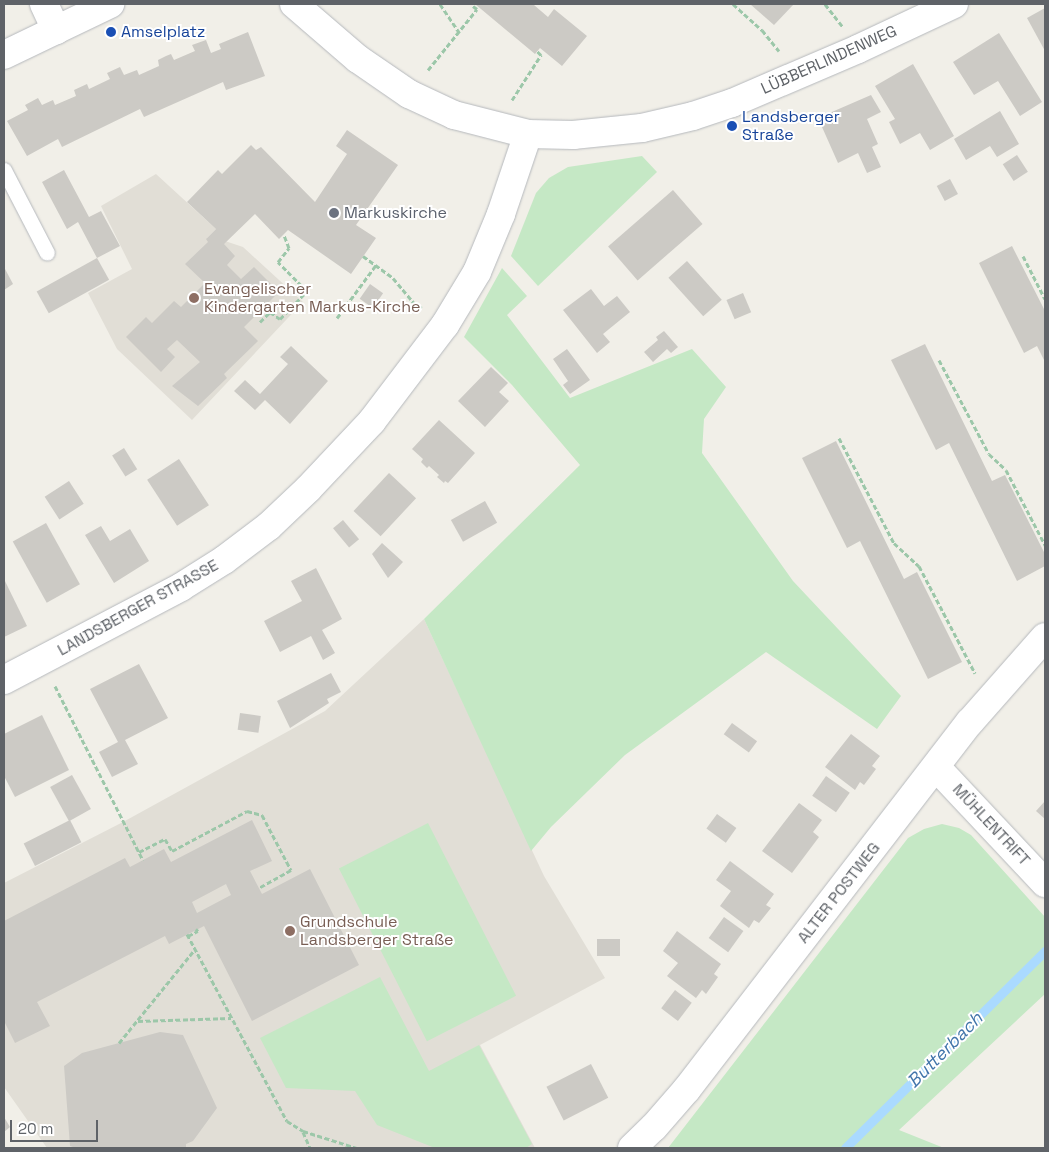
<!DOCTYPE html>
<html>
<head>
<meta charset="utf-8">
<style>
	body { margin:0 }
	#map { position:relative; width:1049px; height:1152px; overflow:hidden; background:#f1efe8; font-family:"Space Grotesk",sans-serif }
	div>[style] { position:absolute }
	[style*='--x'] { left:calc(var(--x)*1px); top:calc(var(--y)*1px); width:calc(var(--w)*1px); rotate:calc(var(--a)*1deg) }
	.education>* { inset:0; background:#e1ded6 }
	.green>* { inset:0; background:#c5e8c5; transform-origin:0 0 }
	.stream>* { height:9px; margin:-4.5px; padding:0 4.5px; transform-origin:4.5px; border-radius:4.5px; background:#aadaff }
	.building>* { inset:0; background:#cccac5; transform-origin:0 0 }
	.path>* { height:3px; margin-top:-1.5px; transform-origin:0; background:repeating-linear-gradient(90deg,#9cc7a9 0 5px,transparent 0 7.5px) }
	.roads { filter:drop-shadow(0 0 1px #b5b8bc) drop-shadow(0 0 1px #b5b8bc) }
	.service>* { height:15px; margin:-7.5px; padding:0 7.5px; transform-origin:7.5px; border-radius:7.5px; background:#fff }
	.minor>* { height:28px; margin:-14px; padding:0 14px; transform-origin:14px; border-radius:14px; background:#fff }
	.dots>* { width:14px; height:14px; translate:-50% -50%; box-sizing:border-box; border:2px solid #fff; border-radius:50% }
	span { translate:-50% -50%; white-space:nowrap; text-align:center; line-height:1.15; -webkit-text-stroke:4px #fff; paint-order:stroke }
	.transit-label { font-size:16px; color:#164399 }
	.left { translate:0 -50%; text-align:left }
	.street-label { font-size:16px; color:#5f6368 }
	.worship-label { font-size:16px; color:#5b616d }
	.education-label { font-size:16px; color:#785e54 }
	.water-label { font-size:18px; color:#4174aa; font-style:italic }
	.frame { position:absolute; inset:0; border:5px solid #5f6368; pointer-events:none }
	.scale { position:absolute; left:10px; top:1120px; width:88px; height:22px; box-sizing:border-box; border:2px solid #5f6368; border-top:0; padding-left:6px; font-size:15px; line-height:18px; white-space:nowrap; color:#5f6368; -webkit-text-stroke:4px #fff; paint-order:stroke }
</style>
</head>
<body>
<div id="map">
	<div class="education">
		<i style="clip-path:polygon(156px 174px,216px 229px,207px 238px,217px 249px,225px 241px,243px 247px,303px 302px,192px 420px,117px 349px,88px 293px,132px 269px,101px 206px)"></i>
		<i style="clip-path:polygon(424px 619px,544px 876px,605px 978px,480px 1045px,535px 1148px,47px 1148px,4px 1087px,4px 883px,123px 822px,325px 711px)"></i>
	</div>
	<div class="green">
		<i style="clip-path:polygon(642px 156px,657px 172px,538px 286px,511px 256px,536px 193px,549px 178px,568px 167px)"></i>
		<i style="clip-path:polygon(502px 268px,527px 296px,507px 315px,570px 398px,692px 349px,726px 387px,704px 419px,702px 453px,793px 581px,901px 696px,877px 729px,766px 652px,625px 755px,551px 827px,531px 851px,424px 619px,580px 465px,512px 385px,464px 337px)"></i>
		<i style="left:428px;top:823px;width:194px;height:100px;rotate:63deg"></i>
		<i style="clip-path:polygon(942px 824px,959px 828px,971px 835px,1045px 917px,1045px 994px,899px 1130px,944px 1148px,668px 1148px,908px 838px,924px 829px)"></i>
		<i style="clip-path:polygon(380px 977px,429px 1071px,479px 1045px,532px 1144px,526px 1148px,435px 1148px,377px 1125px,355px 1091px,286px 1088px,260px 1038px)"></i>
	</div>
	<div class="stream">
		<i style="--x:845;--y:1148;--w:281;--a:-44.6"></i>
	</div>
	<div class="building">
		<i style="clip-path:polygon(475px 4px,535px 4px,534px 5px,548px 17px,554px 9px,587px 36px,562px 66px,540px 48px,535px 54px)"></i>
		<i style="clip-path:polygon(750px 4px,794px 4px,774px 25px)"></i>
		<i style="clip-path:polygon(1045px 8px,1045px 51px,1027px 18px)"></i>
		<i style="clip-path:polygon(248px 32px,265px 76px,226px 90px,223px 82px,144px 117px,140px 109px,62px 147px,58px 139px,27px 156px,7px 121px,28px 110px,25px 105px,38px 98px,42px 105px,53px 100px,55px 105px,76px 96px,74px 90px,87px 84px,89px 89px,110px 79px,107px 73px,120px 67px,124px 75px,137px 70px,139px 75px,159px 66px,158px 60px,166px 56px,171px 54px,174px 60px,195px 51px,192px 45px,206px 40px,211px 53px,221px 49px,219px 44px)"></i>
		<i style="clip-path:polygon(999px 33px,1042px 102px,1020px 116px,998px 81px,974px 95px,953px 62px)"></i>
		<i style="clip-path:polygon(913px 64px,954px 136px,930px 150px,920px 133px,900px 144px,889px 122px,895px 119px,875px 86px)"></i>
		<i style="clip-path:polygon(871px 95px,881px 112px,867px 119px,878px 144px,872px 147px,881px 167px,867px 173px,858px 153px,838px 163px,818px 118px)"></i>
		<i style="clip-path:polygon(1000px 111px,1019px 144px,997px 157px,990px 146px,966px 160px,954px 139px)"></i>
		<i style="clip-path:polygon(347px 130px,398px 165px,356px 225px,376px 238px,351px 274px,288px 230px,279px 239px,255px 214px,224px 244px,235px 256px,227px 265px,241px 279px,254px 267px,279px 292px,244px 327px,258px 341px,224px 374px,227px 378px,198px 406px,172px 386px,200px 362px,177px 340px,167px 349px,175px 357px,161px 372px,126px 337px,146px 317px,152px 323px,174px 301px,181px 307px,205px 283px,185px 264px,208px 242px,206px 239px,216px 229px,187px 202px,218px 170px,222px 174px,251px 145px,256px 150px,261px 147px,315px 202px,347px 154px,336px 146px)"></i>
		<i style="left:1017px;top:155px;width:20px;height:17px;rotate:57deg"></i>
		<i style="clip-path:polygon(64px 170px,89px 217px,101px 211px,120px 246px,97px 258px,78px 222px,67px 229px,42px 182px)"></i>
		<i style="left:950px;top:179px;width:17px;height:15px;rotate:62deg"></i>
		<i style="left:673px;top:190px;width:45px;height:86px;rotate:49deg"></i>
		<i style="clip-path:polygon(1012px 246px,1045px 311px,1045px 362px,1037px 346px,1024px 353px,979px 263px)"></i>
		<i style="left:97px;top:258px;width:25px;height:69px;rotate:61deg"></i>
		<i style="left:687px;top:261px;width:52px;height:25px;rotate:48deg"></i>
		<i style="clip-path:polygon(4px 267px,13px 284px,4px 290px)"></i>
		<i style="left:370px;top:284px;width:16px;height:18px;rotate:35deg"></i>
		<i style="clip-path:polygon(591px 289px,604px 306px,617px 296px,630px 312px,603px 334px,610px 342px,597px 353px,563px 310px)"></i>
		<i style="left:743px;top:293px;width:21px;height:18px;rotate:67deg"></i>
		<i style="clip-path:polygon(664px 331px,678px 347px,671px 353px,667px 349px,653px 362px,644px 352px,658px 340px,656px 337px)"></i>
		<i style="clip-path:polygon(925px 344px,992px 481px,1005px 475px,1045px 554px,1045px 566px,1017px 581px,949px 443px,936px 450px,891px 360px)"></i>
		<i style="clip-path:polygon(291px 346px,328px 381px,290px 424px,265px 400px,255px 410px,234px 391px,245px 380px,260px 394px,288px 364px,280px 357px)"></i>
		<i style="clip-path:polygon(567px 349px,590px 380px,570px 394px,563px 385px,568px 381px,553px 359px)"></i>
		<i style="clip-path:polygon(491px 367px,508px 383px,499px 392px,509px 401px,485px 427px,458px 401px)"></i>
		<i style="clip-path:polygon(439px 420px,475px 453px,448px 483px,445px 481px,444px 483px,437px 477px,439px 475px,429px 466px,427px 468px,421px 462px,423px 459px,412px 449px)"></i>
		<i style="clip-path:polygon(836px 441px,904px 579px,917px 572px,962px 662px,928px 679px,860px 541px,847px 548px,802px 458px)"></i>
		<i style="left:124px;top:448px;width:25px;height:14px;rotate:58deg"></i>
		<i style="left:179px;top:459px;width:55px;height:38px;rotate:57deg"></i>
		<i style="left:389px;top:473px;width:37px;height:52px;rotate:43deg"></i>
		<i style="left:69px;top:481px;width:27px;height:29px;rotate:57deg"></i>
		<i style="left:485px;top:501px;width:25px;height:39px;rotate:61deg"></i>
		<i style="left:343px;top:520px;width:25px;height:13px;rotate:50deg"></i>
		<i style="left:46px;top:523px;width:70px;height:38px;rotate:61deg"></i>
		<i style="clip-path:polygon(101px 526px,110px 541px,130px 529px,149px 561px,114px 583px,85px 535px)"></i>
		<i style="clip-path:polygon(382px 543px,403px 562px,388px 578px,372px 554px)"></i>
		<i style="clip-path:polygon(316px 568px,342px 619px,322px 630px,335px 653px,323px 660px,311px 636px,280px 652px,264px 621px,302px 601px,291px 581px)"></i>
		<i style="clip-path:polygon(4px 579px,27px 626px,4px 637px)"></i>
		<i style="clip-path:polygon(139px 664px,168px 718px,125px 740px,138px 764px,112px 777px,99px 752px,118px 742px,90px 689px)"></i>
		<i style="clip-path:polygon(331px 673px,341px 692px,327px 699px,329px 703px,290px 728px,277px 701px)"></i>
		<i style="left:240px;top:713px;width:21px;height:17px;rotate:8deg"></i>
		<i style="clip-path:polygon(42px 715px,69px 770px,15px 797px,4px 776px,4px 734px)"></i>
		<i style="left:732px;top:723px;width:31px;height:14px;rotate:36deg"></i>
		<i style="clip-path:polygon(851px 734px,880px 756px,872px 766px,876px 769px,864px 785px,860px 782px,855px 790px,825px 767px)"></i>
		<i style="left:72px;top:775px;width:39px;height:25px;rotate:61deg"></i>
		<i style="left:826px;top:776px;width:29px;height:24px;rotate:35deg"></i>
		<i style="clip-path:polygon(1045px 801px,1045px 819px,1036px 811px)"></i>
		<i style="clip-path:polygon(799px 803px,822px 820px,813px 832px,819px 837px,792px 873px,762px 851px)"></i>
		<i style="left:717px;top:814px;width:24px;height:18px;rotate:36deg"></i>
		<i style="left:70px;top:820px;width:25px;height:52px;rotate:63deg"></i>
		<i style="clip-path:polygon(evenodd,252px 820px,272px 861px,250px 871px,262px 894px,310px 869px,359px 965px,252px 1021px,204px 926px,169px 944px,165px 936px,37px 1002px,50px 1026px,15px 1043px,4px 1021px,4px 921px,125px 858px,130px 867px,164px 849px,171px 862px,252px 820px,226px 884px,231px 895px,197px 913px,192px 902px,226px 884px)"></i>
		<i style="clip-path:polygon(730px 861px,774px 894px,766px 905px,771px 908px,759px 923px,754px 920px,749px 928px,720px 906px,731px 891px,716px 880px)"></i>
		<i style="left:724px;top:917px;width:24px;height:26px;rotate:36deg"></i>
		<i style="clip-path:polygon(677px 931px,721px 964px,714px 974px,718px 977px,706px 994px,702px 990px,696px 998px,667px 976px,678px 963px,663px 951px)"></i>
		<i style="left:620px;top:939px;width:17px;height:23px;rotate:90deg"></i>
		<i style="left:675px;top:990px;width:21px;height:23px;rotate:37deg"></i>
		<i style="clip-path:polygon(160px 1032px,183px 1035px,217px 1108px,193px 1141px,186px 1144px,186px 1148px,76px 1148px,70px 1146px,64px 1066px,82px 1053px)"></i>
		<i style="left:591px;top:1064px;width:38px;height:50px;rotate:63deg"></i>
		<i style="clip-path:polygon(4px 1117px,10px 1127px,4px 1132px)"></i>
	</div>
	<div class="path">
		<i style="--x:440;--y:4;--w:34;--a:56"></i>
		<i style="--x:733;--y:4;--w:39;--a:42"></i>
		<i style="--x:762;--y:30;--w:27;--a:51"></i>
		<i style="--x:825;--y:4;--w:28;--a:52"></i>
		<i style="--x:428;--y:70;--w:78;--a:-51.2"></i>
		<i style="--x:477;--y:9;--w:5;--a:-143"></i>
		<i style="--x:512;--y:100;--w:54;--a:-57.2"></i>
		<i style="--x:541;--y:55;--w:6;--a:-135"></i>
		<i style="--x:363;--y:256;--w:37;--a:36"></i>
		<i style="--x:393;--y:278;--w:33;--a:50"></i>
		<i style="--x:414;--y:303;--w:9;--a:32"></i>
		<i style="--x:1023;--y:256;--w:48;--a:62.9"></i>
		<i style="--x:337;--y:318;--w:66;--a:-53.7"></i>
		<i style="--x:260;--y:322;--w:14;--a:-45"></i>
		<i style="--x:270;--y:312;--w:12;--a:35"></i>
		<i style="--x:280;--y:319;--w:39;--a:-46"></i>
		<i style="--x:307;--y:291;--w:41;--a:-135"></i>
		<i style="--x:278;--y:262;--w:18;--a:-52"></i>
		<i style="--x:289;--y:248;--w:14;--a:-111"></i>
		<i style="--x:939;--y:360;--w:106;--a:62"></i>
		<i style="--x:989;--y:454;--w:23;--a:43"></i>
		<i style="--x:1006;--y:470;--w:85;--a:62.5"></i>
		<i style="--x:839;--y:438;--w:119;--a:62.4"></i>
		<i style="--x:894;--y:543;--w:34;--a:43"></i>
		<i style="--x:919;--y:566;--w:121;--a:62.4"></i>
		<i style="--x:55;--y:686;--w:195;--a:63.2"></i>
		<i style="--x:139;--y:852;--w:29;--a:-27"></i>
		<i style="--x:165;--y:839;--w:14;--a:60"></i>
		<i style="--x:172;--y:851;--w:85;--a:-28.1"></i>
		<i style="--x:247;--y:811;--w:16;--a:15"></i>
		<i style="--x:262;--y:815;--w:62;--a:62.2"></i>
		<i style="--x:291;--y:870;--w:37;--a:151"></i>
		<i style="--x:187;--y:934;--w:212;--a:61.9"></i>
		<i style="--x:287;--y:1121;--w:19;--a:32"></i>
		<i style="--x:303;--y:1131;--w:57;--a:17.5"></i>
		<i style="--x:188;--y:936;--w:11;--a:-27"></i>
		<i style="--x:198;--y:931;--w:3;--a:-135"></i>
		<i style="--x:138;--y:1021;--w:93;--a:-1.8"></i>
		<i style="--x:119;--y:1043;--w:121;--a:-51"></i>
		<i style="--x:303;--y:1132;--w:17;--a:66"></i>
	</div>
	<div class="roads">
		<div class="service">
			<i style="--x:4;--y:170;--w:93;--a:62.6"></i>
		</div>
		<div class="minor">
			<i style="--x:44;--y:4;--w:29;--a:65"></i>
			<i style="--x:294;--y:4;--w:84;--a:40.7"></i>
			<i style="--x:358;--y:59;--w:62;--a:34.5"></i>
			<i style="--x:409;--y:94;--w:50;--a:25"></i>
			<i style="--x:454;--y:115;--w:76;--a:14.4"></i>
			<i style="--x:528;--y:134;--w:45;--a:1.3"></i>
			<i style="--x:573;--y:135;--w:69;--a:-5.8"></i>
			<i style="--x:642;--y:128;--w:52;--a:-13.2"></i>
			<i style="--x:693;--y:116;--w:41;--a:-18.4"></i>
			<i style="--x:732;--y:103;--w:137;--a:-23.2"></i>
			<i style="--x:858;--y:49;--w:106;--a:-25.1"></i>
			<i style="--x:4;--y:55;--w:118;--a:-25.7"></i>
			<i style="--x:4;--y:680;--w:200;--a:-27.7"></i>
			<i style="--x:181;--y:587;--w:51;--a:-32.1"></i>
			<i style="--x:224;--y:560;--w:56;--a:-37.1"></i>
			<i style="--x:269;--y:526;--w:54;--a:-43.5"></i>
			<i style="--x:308;--y:489;--w:93;--a:-46.7"></i>
			<i style="--x:372;--y:421;--w:121;--a:-52.8"></i>
			<i style="--x:445;--y:325;--w:62;--a:-58.9"></i>
			<i style="--x:477;--y:272;--w:63;--a:-67.5"></i>
			<i style="--x:501;--y:214;--w:84;--a:-71.4"></i>
			<i style="--x:937;--y:768;--w:158;--a:46.8"></i>
			<i style="--x:632;--y:1148;--w:30;--a:-44"></i>
			<i style="--x:654;--y:1127;--w:50;--a:-49"></i>
			<i style="--x:687;--y:1089;--w:463;--a:-52.4"></i>
			<i style="--x:970;--y:722;--w:113;--a:-48.6"></i>
		</div>
	</div>
	<div class="dots">
		<i style="left:111px;top:32px;background:#1a4fb4"></i>
		<i style="left:732px;top:126px;background:#1a4fb4"></i>
		<i style="left:334px;top:213px;background:#6b7280"></i>
		<i style="left:194px;top:298px;background:#8d6e63"></i>
		<i style="left:290px;top:931px;background:#8d6e63"></i>
	</div>
	<div class="transit-label">
		<span class="left" style="left:121px;top:32px">Amselplatz</span>
		<span class="left" style="left:742px;top:126px">Landsberger<br>Straße</span>
	</div>
	<div class="street-label">
		<span style="left:829px;top:60px;rotate:-24deg">LÜBBERLINDENWEG</span>
		<span style="left:138px;top:608px;rotate:-29deg">LANDSBERGER STRASSE</span>
		<span style="left:991px;top:825px;rotate:47deg">MÜHLENTRIFT</span>
		<span style="left:839px;top:893px;rotate:-52deg">ALTER POSTWEG</span>
	</div>
	<div class="worship-label">
		<span class="left" style="left:344px;top:213px">Markuskirche</span>
	</div>
	<div class="education-label">
		<span class="left" style="left:204px;top:298px">Evangelischer<br>Kindergarten Markus-Kirche</span>
		<span class="left" style="left:300px;top:931px">Grundschule<br>Landsberger Straße</span>
	</div>
	<div class="water-label">
		<span style="left:945px;top:1050px;rotate:-45deg">Butterbach</span>
	</div>
	<div class="frame"></div>
	<div class="scale">20 m</div>
</div>
</body>
</html>
